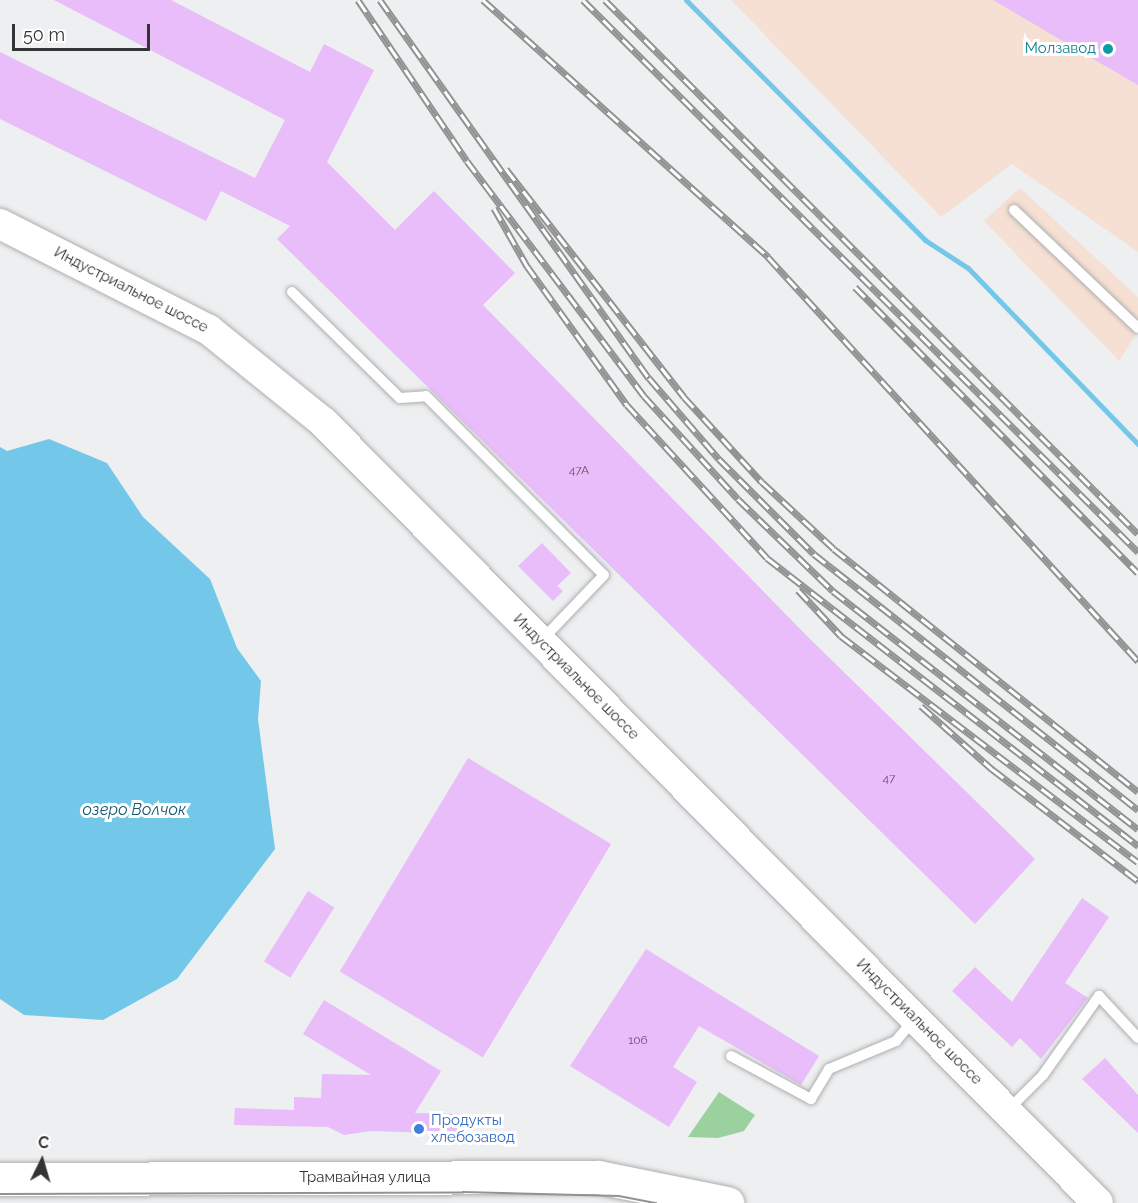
<!DOCTYPE html>
<html>
<head>
<meta charset="utf-8">
<style>
	body { margin:0 }
	#map { position:relative; width:1138px; height:1203px; overflow:hidden; background:#eeeff0; font-family:Raleway,sans-serif }
	div>[style] { position:absolute }
	[style*='--x'] { left:calc(var(--x)*1px); top:calc(var(--y)*1px); width:calc(var(--w)*1px); rotate:calc(var(--a)*1deg) }
	.industrial>* { inset:0; background:#f6e0d3 }
	.green>* { inset:0; background:#9ad19e }
	.water>* { inset:0; background:#73c7e9 }
	.stream>* { height:5px; margin:-2.5px; padding:0 2.5px; transform-origin:2.5px; border-radius:2.5px; background:#73c7e9 }
	.building>* { inset:0; background:#e8bdfa; transform-origin:0 0 }
	.roads { filter:drop-shadow(0 0 2px #aeafb0) drop-shadow(0 0 2px #aeafb0) }
	.lane>* { height:10px; margin:-5px; padding:0 5px; transform-origin:5px; border-radius:5px; background:#fff }
	.secondary>* { height:30px; margin:-15px; padding:0 15px; transform-origin:15px; border-radius:15px; background:#fff }
	.primary>* { height:33px; margin:-16.5px; padding:0 16.5px; transform-origin:16.5px; border-radius:16.5px; background:#fff }
	.tram>* { height:1.5px; margin:-0.75px; padding:0 0.75px; transform-origin:0.75px; border-radius:0.75px; background:#919292 }
	.rail>* { height:7px; margin-top:-3.5px; transform-origin:0; background:repeating-linear-gradient(90deg,#fff 0 14px,#919292 0 28px); box-sizing:border-box; border-block:2px solid #919292 }
	.dots>* { width:16px; height:16px; translate:-50% -50%; box-sizing:border-box; border:3px solid #fff; border-radius:50% }
	span { translate:-50% -50%; white-space:nowrap; text-align:center; line-height:1.15; -webkit-text-stroke:6px #fff; paint-order:stroke }
	.number-label { font-size:12px; color:#615666 }
	.number-label span { -webkit-text-stroke-width:0 }
	.culture-label { font-size:15px; color:#0d838f }
	.right { translate:-100% -50%; text-align:right }
	.street-label { font-size:15px; color:#343434 }
	.shop-label { font-size:15px; color:#366cbe }
	.left { translate:0 -50%; text-align:left }
	.water-label { font-size:16px; color:#14586f; font-style:italic }
	.north { position:absolute; left:12px; top:1131px; width:60px; height:60px; -webkit-text-stroke:4px #fff; paint-order:stroke; rotate:5deg; font-size:16px; font-weight:700; line-height:24px; text-align:center; color:#343434 }
	.north::after { content:''; display:block; margin:auto; width:21px; height:27px; background:#343434; clip-path:polygon(50% 0,100% 100%,50% 72%,0 100%) }
	.scale { position:absolute; left:12px; top:24px; width:138px; height:27px; box-sizing:border-box; border:3px solid #343434; border-top:0; padding-left:8px; font-size:18px; line-height:21px; white-space:nowrap; color:#343434; -webkit-text-stroke:4px #fff; paint-order:stroke }
</style>
</head>
<body>
<div id="map">
	<div class="industrial">
		<i style="clip-path:polygon(731px 0,1138px 0,1138px 252px,1012px 164px,941px 217px)"></i>
		<i style="clip-path:polygon(1020px 188px,1138px 297px,1138px 331px,1119px 361px,984px 221px)"></i>
	</div>
	<div class="green">
		<i style="clip-path:polygon(719px 1092px,755px 1115px,744px 1131px,718px 1138px,688px 1137px)"></i>
	</div>
	<div class="water">
		<i style="clip-path:polygon(49px 439px,107px 463px,143px 517px,210px 579px,237px 648px,261px 681px,258px 719px,275px 849px,177px 979px,103px 1020px,24px 1015px,0 999px,0 447px,7px 451px)"></i>
	</div>
	<div class="stream">
		<i style="--x:686;--y:0;--w:339;--a:45.1"></i>
		<i style="--x:925;--y:240;--w:51;--a:33.1"></i>
		<i style="--x:968;--y:268;--w:245;--a:46"></i>
	</div>
	<div class="building">
		<i style="clip-path:polygon(54px 0,171px 0,310px 72px,324px 44px,374px 70px,327px 162px,395px 230px,434px 191px,515px 273px,483px 305px,807px 636px,1035px 859px,975px 924px,277px 239px,290px 226px,221px 191px,206px 221px,0 119px,0 52px,255px 178px,285px 120px)"></i>
		<i style="clip-path:polygon(993px 0,1138px 0,1138px 85px,1100px 63px)"></i>
		<i style="clip-path:polygon(542px 543px,571px 573px,557px 586px,563px 591px,553px 601px,518px 566px)"></i>
		<i style="left:468px;top:758px;width:167px;height:249px;rotate:31deg"></i>
		<i style="left:308px;top:891px;width:31px;height:83px;rotate:32deg"></i>
		<i style="clip-path:polygon(1082px 898px,1109px 917px,1065px 983px,1088px 998px,1041px 1059px,1020px 1038px,1012px 1047px,952px 991px,975px 967px,1012px 1002px)"></i>
		<i style="clip-path:polygon(646px 949px,819px 1056px,801px 1085px,699px 1026px,673px 1067px,697px 1082px,669px 1127px,570px 1066px)"></i>
		<i style="clip-path:polygon(324px 1000px,441px 1071px,415px 1113px,461px 1114px,460px 1134px,371px 1131px,344px 1135px,328px 1127px,234px 1125px,235px 1108px,294px 1110px,294px 1097px,321px 1098px,322px 1074px,371px 1075px,303px 1034px)"></i>
		<i style="clip-path:polygon(1105px 1058px,1138px 1095px,1138px 1133px,1082px 1079px)"></i>
	</div>
	<div class="roads">
		<div class="lane">
			<i style="--x:1014;--y:210;--w:171;--a:43.6"></i>
			<i style="--x:292;--y:292;--w:151;--a:44.5"></i>
			<i style="--x:400;--y:398;--w:26;--a:-4"></i>
			<i style="--x:426;--y:396;--w:252;--a:45.2"></i>
			<i style="--x:604;--y:575;--w:91;--a:133.7"></i>
			<i style="--x:731;--y:1056;--w:91;--a:28.3"></i>
			<i style="--x:811;--y:1099;--w:35;--a:-59"></i>
			<i style="--x:829;--y:1069;--w:73;--a:-22.7"></i>
			<i style="--x:896;--y:1041;--w:26;--a:-50"></i>
			<i style="--x:1007;--y:1111;--w:51;--a:-45"></i>
			<i style="--x:1043;--y:1075;--w:97;--a:-54.7"></i>
			<i style="--x:1099;--y:996;--w:57;--a:47.1"></i>
		</div>
		<div class="secondary">
			<i style="--x:0;--y:224;--w:234;--a:26.9"></i>
			<i style="--x:209;--y:330;--w:146;--a:38.9"></i>
			<i style="--x:323;--y:422;--w:1100;--a:45.22"></i>
		</div>
		<div class="primary">
			<i style="--x:0;--y:1179;--w:598;--a:-0.19"></i>
			<i style="--x:598;--y:1177;--w:132;--a:11.4"></i>
		</div>
	</div>
	<div class="tram">
		<i style="--x:0;--y:1194;--w:463;--a:-0.2"></i>
		<i style="--x:463;--y:1192;--w:156;--a:1.5"></i>
		<i style="--x:619;--y:1196;--w:38;--a:11"></i>
	</div>
	<div class="rail">
		<i style="--x:358;--y:0;--w:194;--a:55.9"></i>
		<i style="--x:467;--y:161;--w:294;--a:53"></i>
		<i style="--x:644;--y:396;--w:139;--a:47.6"></i>
		<i style="--x:738;--y:499;--w:132;--a:44.1"></i>
		<i style="--x:833;--y:591;--w:387;--a:38"></i>
		<i style="--x:380;--y:0;--w:464;--a:54.6"></i>
		<i style="--x:649;--y:378;--w:107;--a:49.2"></i>
		<i style="--x:719;--y:459;--w:134;--a:45"></i>
		<i style="--x:814;--y:554;--w:413;--a:38.3"></i>
		<i style="--x:483;--y:0;--w:384;--a:42"></i>
		<i style="--x:768;--y:257;--w:548;--a:47.52"></i>
		<i style="--x:583;--y:0;--w:783;--a:44.84"></i>
		<i style="--x:605;--y:0;--w:754;--a:45.05"></i>
		<i style="--x:506;--y:169;--w:289;--a:52"></i>
		<i style="--x:684;--y:397;--w:115;--a:47.5"></i>
		<i style="--x:762;--y:482;--w:98;--a:42.9"></i>
		<i style="--x:834;--y:549;--w:389;--a:38.6"></i>
		<i style="--x:494;--y:208;--w:67;--a:60.4"></i>
		<i style="--x:527;--y:266;--w:171;--a:54.3"></i>
		<i style="--x:627;--y:405;--w:207;--a:47.5"></i>
		<i style="--x:767;--y:558;--w:470;--a:37.8"></i>
		<i style="--x:855;--y:287;--w:402;--a:45.3"></i>
		<i style="--x:798;--y:590;--w:63;--a:46.9"></i>
		<i style="--x:841;--y:636;--w:373;--a:37.3"></i>
		<i style="--x:921;--y:706;--w:95;--a:41.6"></i>
		<i style="--x:992;--y:769;--w:184;--a:37.5"></i>
	</div>
	<div class="dots">
		<i style="left:1108px;top:49px;background:#0f9aa8"></i>
		<i style="left:419px;top:1129px;background:#3f7fe0"></i>
	</div>
	<div class="number-label">
		<span style="left:579px;top:471px">47А</span>
		<span style="left:889px;top:779px">47</span>
		<span style="left:638px;top:1041px">106</span>
	</div>
	<div class="culture-label">
		<span class="right" style="left:1096px;top:49px">Молзавод</span>
	</div>
	<div class="street-label">
		<span style="left:131px;top:290px;rotate:27deg">Индустриальное шоссе</span>
		<span style="left:576px;top:677px;rotate:45deg">Индустриальное шоссе</span>
		<span style="left:919px;top:1022px;rotate:45deg">Индустриальное шоссе</span>
		<span style="left:365px;top:1178px">Трамвайная улица</span>
	</div>
	<div class="shop-label">
		<span class="left" style="left:431px;top:1129px">Продукты<br>хлебозавод</span>
	</div>
	<div class="water-label">
		<span style="left:134px;top:810px">озеро Волчок</span>
	</div>
	<div class="north">С</div>
	<div class="scale">50 m</div>
</div>
</body>
</html>
